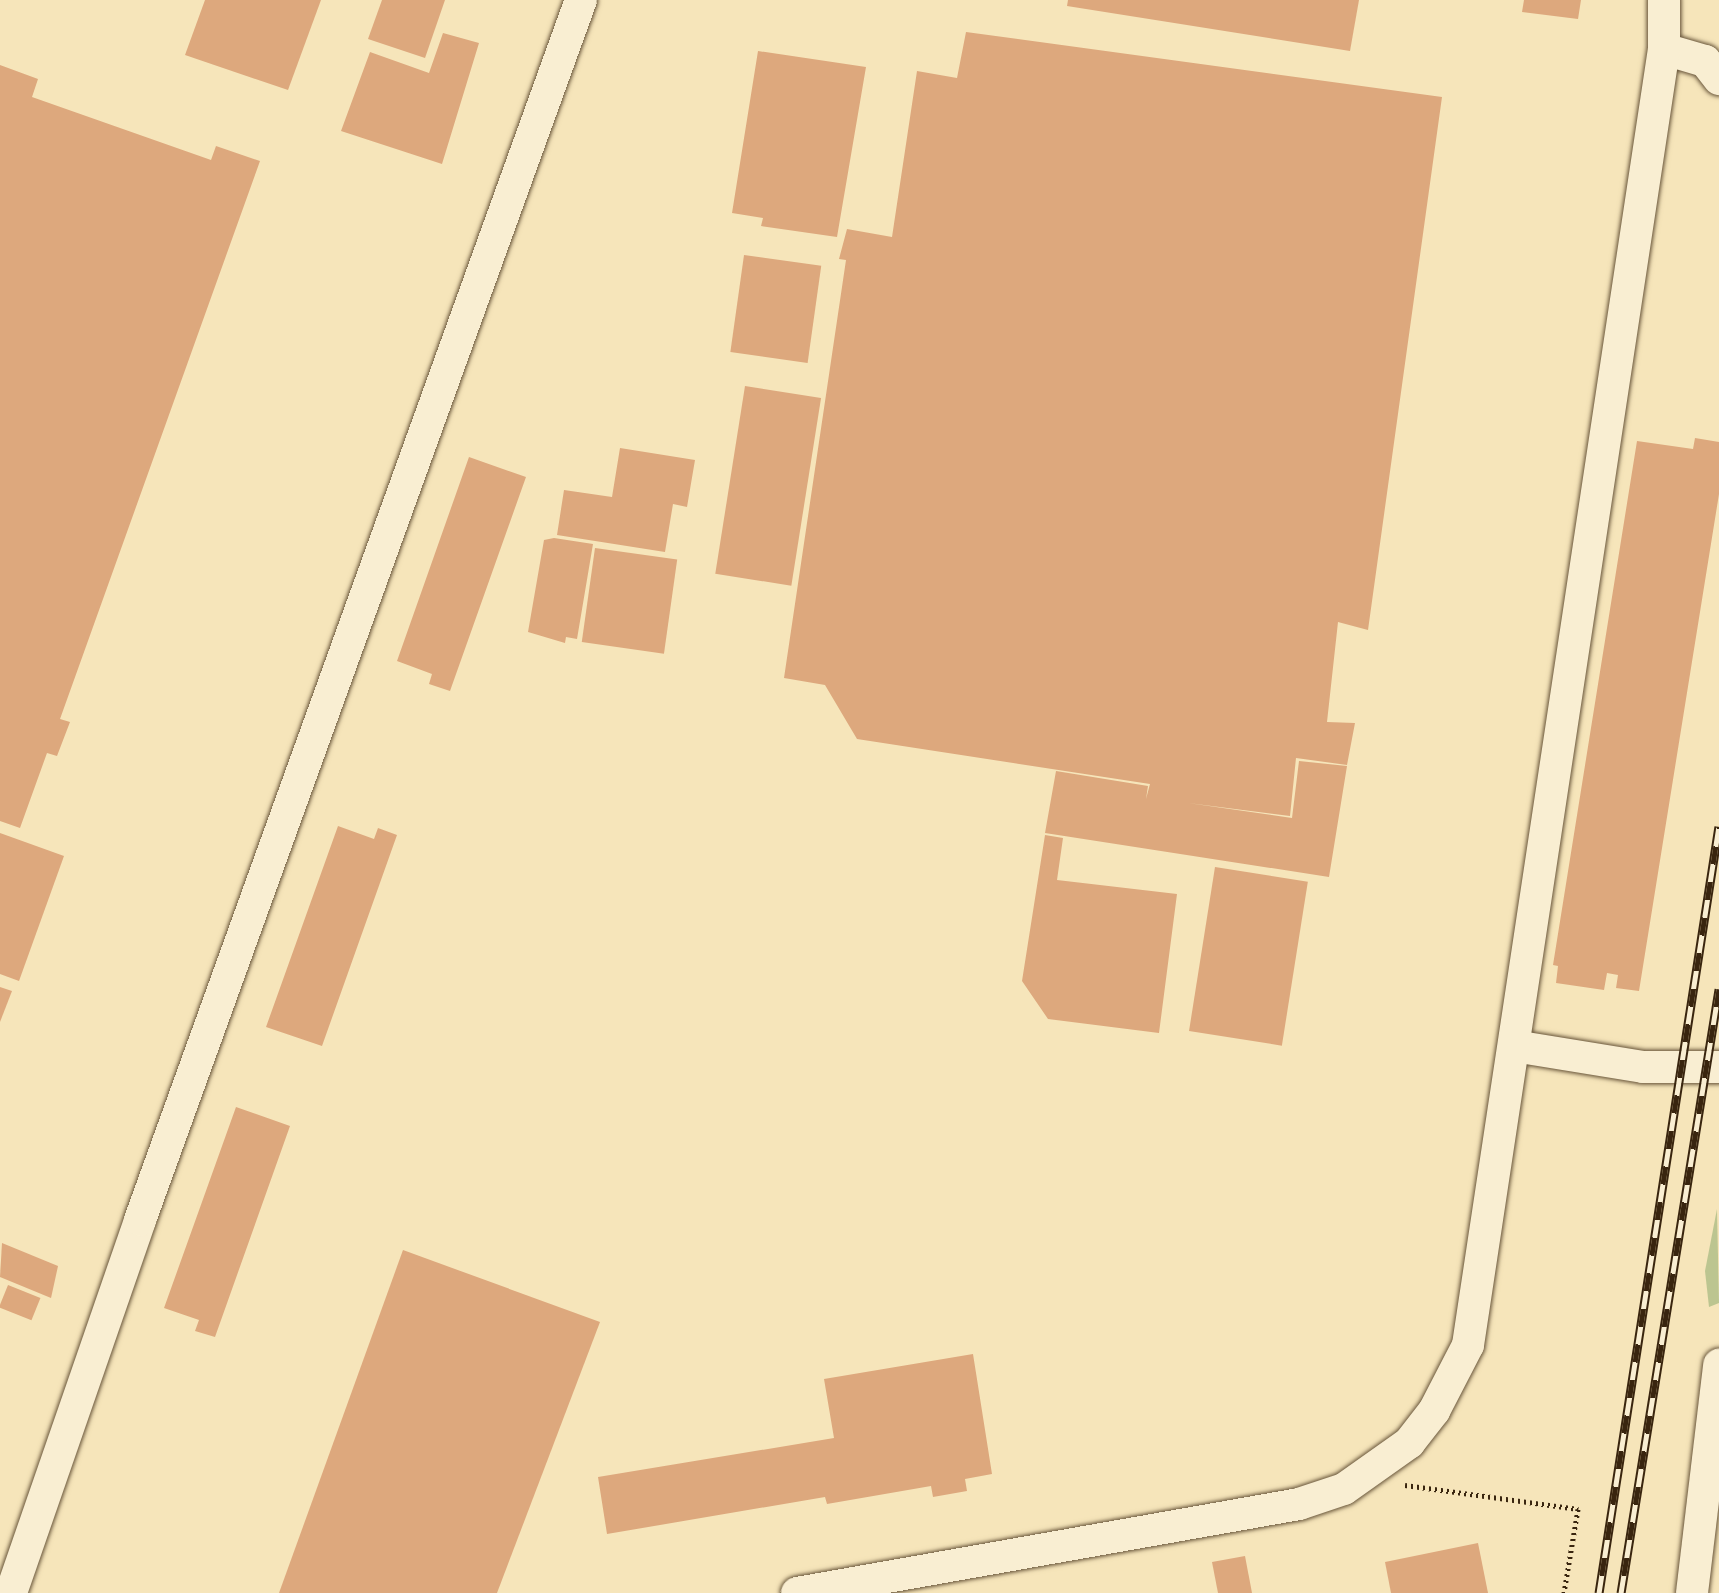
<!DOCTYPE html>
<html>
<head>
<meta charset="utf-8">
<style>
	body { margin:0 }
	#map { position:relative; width:1719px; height:1593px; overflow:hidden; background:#f6e5ba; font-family:"Gentium Book Plus",serif }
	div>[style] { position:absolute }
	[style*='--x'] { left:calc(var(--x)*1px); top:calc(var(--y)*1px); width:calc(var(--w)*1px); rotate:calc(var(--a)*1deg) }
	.green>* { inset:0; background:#bcc590 }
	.building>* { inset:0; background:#dda87d; transform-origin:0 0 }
	.path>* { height:5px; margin-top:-2.5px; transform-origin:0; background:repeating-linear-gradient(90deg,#39250f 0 2px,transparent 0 6px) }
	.roads { filter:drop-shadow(0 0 2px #68553a) drop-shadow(0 0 2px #68553a) }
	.minor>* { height:32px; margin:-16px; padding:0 16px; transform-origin:16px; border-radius:16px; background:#f9eed2 }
	.rail>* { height:9px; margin-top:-4.5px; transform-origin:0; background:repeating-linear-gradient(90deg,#f9eed2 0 18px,#39250f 0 36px); box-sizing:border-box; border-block:2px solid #39250f }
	span { translate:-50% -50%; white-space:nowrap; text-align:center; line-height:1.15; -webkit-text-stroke:7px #f9eed2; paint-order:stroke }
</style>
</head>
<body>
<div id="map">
	<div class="green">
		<i style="clip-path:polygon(1717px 1209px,1719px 1303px,1709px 1307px,1705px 1271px)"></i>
	</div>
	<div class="building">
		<i style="clip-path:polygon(205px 0,321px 0,288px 90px,185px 55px)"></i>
		<i style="clip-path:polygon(382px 0,445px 0,425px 58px,368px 39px)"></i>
		<i style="clip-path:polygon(1068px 0,1359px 0,1350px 51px,1067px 6px)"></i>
		<i style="clip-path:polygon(1524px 0,1581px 0,1578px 19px,1522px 12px)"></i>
		<i style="clip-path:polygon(966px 32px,1442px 97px,1368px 630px,1338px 622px,1327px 722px,1355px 723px,1347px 765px,1296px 758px,1290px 816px,1188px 803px,1292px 818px,1299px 761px,1347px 766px,1329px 877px,1045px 833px,1056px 771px,1148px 786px,1146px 799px,1150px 784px,857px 739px,825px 685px,784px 678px,846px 260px,839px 259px,847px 229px,892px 237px,917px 71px,957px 78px)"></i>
		<i style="clip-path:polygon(443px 33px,479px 43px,442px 164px,341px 131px,370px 52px,429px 73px)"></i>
		<i style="clip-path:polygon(758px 51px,866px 67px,837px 237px,761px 226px,763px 218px,732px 213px)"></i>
		<i style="clip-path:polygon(0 65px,38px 79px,32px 97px,211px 160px,216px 146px,260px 161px,60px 719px,70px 722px,57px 756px,47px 753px,20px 828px,0 821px)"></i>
		<i style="left:744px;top:255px;width:78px;height:98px;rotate:8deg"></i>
		<i style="left:745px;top:386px;width:77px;height:190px;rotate:9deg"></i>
		<i style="clip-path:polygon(1695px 438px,1719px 442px,1719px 494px,1639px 991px,1616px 988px,1618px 975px,1607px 973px,1604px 990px,1556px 983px,1558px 966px,1553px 965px,1637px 441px,1693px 449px)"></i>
		<i style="clip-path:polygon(620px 448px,695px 460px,687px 507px,673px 504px,665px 552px,557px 535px,564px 490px,612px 497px)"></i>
		<i style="clip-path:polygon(469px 457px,526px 477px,450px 691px,429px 684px,432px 674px,397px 661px)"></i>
		<i style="clip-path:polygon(554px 538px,593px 544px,577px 639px,566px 637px,565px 643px,528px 632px,544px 540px)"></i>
		<i style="left:595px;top:548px;width:83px;height:95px;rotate:8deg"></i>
		<i style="clip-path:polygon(338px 826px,374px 839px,378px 828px,397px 835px,322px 1046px,266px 1027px)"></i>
		<i style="clip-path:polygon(0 833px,64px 856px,19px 981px,0 974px)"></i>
		<i style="clip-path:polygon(1045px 835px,1063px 838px,1057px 880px,1177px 894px,1159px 1033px,1048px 1019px,1022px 981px)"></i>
		<i style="left:1215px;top:867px;width:94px;height:166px;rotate:9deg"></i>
		<i style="clip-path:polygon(0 987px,12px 991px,0 1022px)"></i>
		<i style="clip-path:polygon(236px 1107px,290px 1126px,215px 1337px,195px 1331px,199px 1320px,164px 1308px)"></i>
		<i style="clip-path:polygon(2px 1243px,58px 1266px,51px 1298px,0 1277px)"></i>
		<i style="clip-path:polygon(403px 1250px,600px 1322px,497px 1593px,279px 1593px)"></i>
		<i style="left:8px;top:1285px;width:35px;height:24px;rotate:22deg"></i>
		<i style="clip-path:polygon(973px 1354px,992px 1474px,965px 1479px,967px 1491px,933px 1497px,931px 1486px,827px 1504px,825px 1497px,607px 1534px,598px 1477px,834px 1438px,824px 1379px)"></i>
		<i style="clip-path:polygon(1478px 1543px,1488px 1593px,1391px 1593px,1385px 1562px)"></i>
		<i style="clip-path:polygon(1245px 1556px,1252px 1593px,1218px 1593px,1212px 1562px)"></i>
	</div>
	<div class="path">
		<i style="--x:1405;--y:1485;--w:175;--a:7.9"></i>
		<i style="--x:1578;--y:1509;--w:85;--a:99.5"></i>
	</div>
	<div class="roads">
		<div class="minor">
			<i style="--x:1664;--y:49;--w:43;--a:16.3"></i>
			<i style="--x:1705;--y:61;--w:23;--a:52"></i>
			<i style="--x:1514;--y:1046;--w:131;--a:9.2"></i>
			<i style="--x:1643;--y:1067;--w:76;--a:0"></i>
			<i style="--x:11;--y:1593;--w:395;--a:-70.9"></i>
			<i style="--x:140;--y:1220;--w:1297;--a:-70.13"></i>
			<i style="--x:797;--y:1593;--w:510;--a:-10.05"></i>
			<i style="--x:1299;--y:1504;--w:47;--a:-18.4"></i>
			<i style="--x:1344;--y:1489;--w:80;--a:-35.3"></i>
			<i style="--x:1409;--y:1443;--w:41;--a:-52"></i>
			<i style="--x:1434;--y:1411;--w:74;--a:-62.7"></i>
			<i style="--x:1468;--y:1345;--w:1311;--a:-81.4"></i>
			<i style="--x:1664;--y:49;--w:49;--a:-90"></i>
			<i style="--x:1692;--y:1593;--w:230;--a:-83.2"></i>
		</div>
	</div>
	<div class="rail">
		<i style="--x:1599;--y:1593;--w:776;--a:-81.11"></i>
		<i style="--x:1621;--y:1593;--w:612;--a:-80.78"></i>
	</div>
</div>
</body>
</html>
